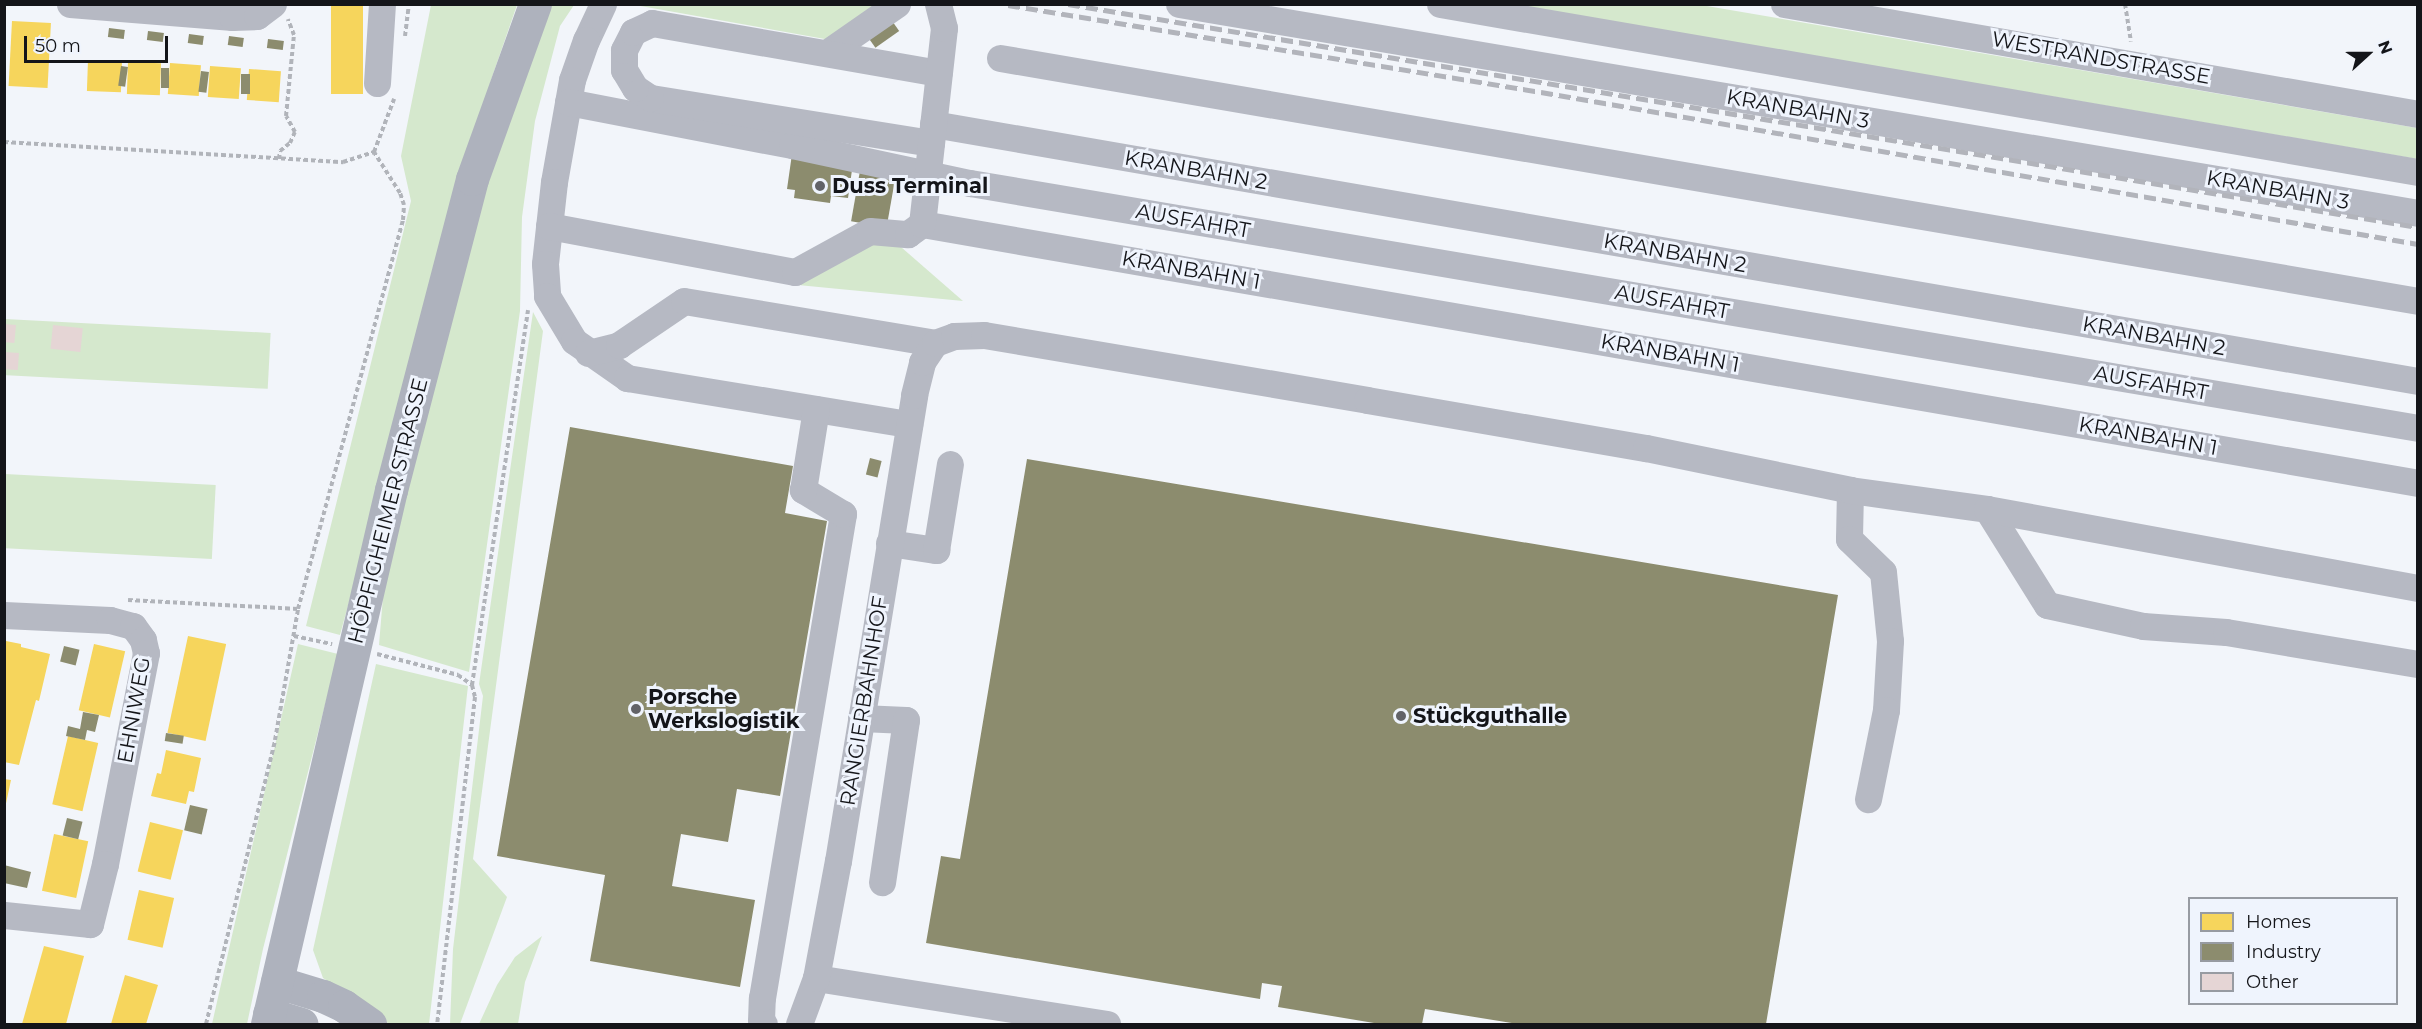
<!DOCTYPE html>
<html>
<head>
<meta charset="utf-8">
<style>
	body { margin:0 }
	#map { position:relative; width:2422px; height:1029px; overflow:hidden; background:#f2f5fa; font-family:Montserrat,sans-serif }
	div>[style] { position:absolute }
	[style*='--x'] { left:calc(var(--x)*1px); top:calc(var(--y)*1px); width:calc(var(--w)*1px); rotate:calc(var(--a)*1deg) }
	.green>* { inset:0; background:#d5e8cd; transform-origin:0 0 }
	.homes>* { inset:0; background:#f6d55c; transform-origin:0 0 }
	.industry>* { inset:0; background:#8c8c6e; transform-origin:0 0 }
	.building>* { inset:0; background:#e5d5d5; transform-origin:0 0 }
	.path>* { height:4px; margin-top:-2px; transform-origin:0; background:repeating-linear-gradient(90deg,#b1b4ba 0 4.5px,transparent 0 7.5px) }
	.minor>* { height:27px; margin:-13.5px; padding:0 13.5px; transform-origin:13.5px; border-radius:13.5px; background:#b6b9c3 }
	.major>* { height:33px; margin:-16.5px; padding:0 16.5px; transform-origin:16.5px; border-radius:16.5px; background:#aeb2bd }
	.rail>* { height:4.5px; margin-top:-2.25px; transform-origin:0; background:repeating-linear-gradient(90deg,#b2b4bb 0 12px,transparent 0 18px) }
	.dots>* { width:16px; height:16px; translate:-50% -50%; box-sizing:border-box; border:3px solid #eff4fd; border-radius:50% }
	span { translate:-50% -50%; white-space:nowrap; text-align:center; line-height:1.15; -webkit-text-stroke:6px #eff4fd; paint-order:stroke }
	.street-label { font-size:21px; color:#141519 }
	.poi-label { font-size:21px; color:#141519; font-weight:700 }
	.left { translate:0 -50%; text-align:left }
	.frame { position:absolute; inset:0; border:6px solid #141519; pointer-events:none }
	.legend { position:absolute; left:2188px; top:897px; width:210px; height:108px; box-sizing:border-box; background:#eff4fd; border:2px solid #979ba2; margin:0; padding:8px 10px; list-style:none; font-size:18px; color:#141519 }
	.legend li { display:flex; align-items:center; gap:12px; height:30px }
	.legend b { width:30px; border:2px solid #979ba2 }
	.north { position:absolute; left:2338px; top:24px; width:60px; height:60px; -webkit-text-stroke:4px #eff4fd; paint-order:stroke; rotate:69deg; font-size:16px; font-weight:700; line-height:24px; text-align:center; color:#141519 }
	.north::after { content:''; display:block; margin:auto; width:21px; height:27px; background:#141519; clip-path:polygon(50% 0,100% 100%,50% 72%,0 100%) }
	.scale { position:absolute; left:24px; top:36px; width:144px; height:27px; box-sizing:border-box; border:3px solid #141519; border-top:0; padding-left:8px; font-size:18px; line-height:21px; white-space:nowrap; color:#141519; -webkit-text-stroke:4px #eff4fd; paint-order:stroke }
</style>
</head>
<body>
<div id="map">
	<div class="green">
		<i style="clip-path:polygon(431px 5px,517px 5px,491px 80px,340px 635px,306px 626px,411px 201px,401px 156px)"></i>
		<i style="clip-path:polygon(548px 5px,574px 5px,560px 26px,535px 121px,522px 217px,520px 311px,469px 672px,379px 645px,385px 572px,490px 161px)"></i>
		<i style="clip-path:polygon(635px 5px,635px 4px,885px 5px,836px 41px)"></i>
		<i style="clip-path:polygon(1517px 5px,1701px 5px,2417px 128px,2417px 159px)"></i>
		<i style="clip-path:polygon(876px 243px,901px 247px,963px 301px,798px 285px)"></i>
		<i style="clip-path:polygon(533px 312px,543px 331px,473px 859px,507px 897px,460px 1024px,450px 1024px,453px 949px,483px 696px,479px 684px)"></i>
		<i style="left:5px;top:319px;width:266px;height:56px;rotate:3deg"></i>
		<i style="left:5px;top:474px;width:211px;height:74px;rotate:3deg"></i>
		<i style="clip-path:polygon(298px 644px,338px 654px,263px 949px,247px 1024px,212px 1024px)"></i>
		<i style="clip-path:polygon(376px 664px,468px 686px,429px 1024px,388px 1024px,385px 1019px,323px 978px,313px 950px)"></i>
		<i style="clip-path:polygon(542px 936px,525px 982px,518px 1024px,479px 1024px,497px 985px,515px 957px)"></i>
	</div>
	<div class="homes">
		<i style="left:331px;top:4px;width:32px;height:90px"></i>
		<i style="left:12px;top:21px;width:39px;height:65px;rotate:3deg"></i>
		<i style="left:88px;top:60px;width:34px;height:31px;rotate:2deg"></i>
		<i style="left:128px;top:62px;width:33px;height:32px;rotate:2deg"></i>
		<i style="left:170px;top:63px;width:31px;height:31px;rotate:4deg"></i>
		<i style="left:210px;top:66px;width:31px;height:31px;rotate:4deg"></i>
		<i style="left:249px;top:69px;width:32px;height:31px;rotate:4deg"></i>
		<i style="left:188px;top:636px;width:39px;height:99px;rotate:12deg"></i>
		<i style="clip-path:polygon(6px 641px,21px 644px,21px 647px,50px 654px,39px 701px,36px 700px,19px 765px,4px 762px)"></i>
		<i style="left:94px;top:644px;width:32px;height:68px;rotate:13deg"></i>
		<i style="left:68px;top:736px;width:31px;height:70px;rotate:13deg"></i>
		<i style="clip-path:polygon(166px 750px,201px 758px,194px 792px,189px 791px,186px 804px,151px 796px,157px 773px,161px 774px)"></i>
		<i style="clip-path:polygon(4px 779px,11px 780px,5px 808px,4px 808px)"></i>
		<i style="left:150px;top:822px;width:34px;height:51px;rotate:14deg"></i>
		<i style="left:54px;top:834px;width:35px;height:58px;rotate:12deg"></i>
		<i style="left:139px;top:890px;width:36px;height:51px;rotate:13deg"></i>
		<i style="clip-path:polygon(44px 946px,84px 956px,66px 1024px,22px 1024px)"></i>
		<i style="clip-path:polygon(125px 975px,158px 985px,146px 1024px,111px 1024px)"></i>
	</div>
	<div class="industry">
		<i style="left:890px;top:18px;width:16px;height:29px;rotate:55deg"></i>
		<i style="left:109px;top:28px;width:16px;height:9px;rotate:7deg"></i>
		<i style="left:148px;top:31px;width:16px;height:9px;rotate:7deg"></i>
		<i style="left:189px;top:34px;width:15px;height:9px;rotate:8deg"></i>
		<i style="left:229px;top:36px;width:15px;height:9px;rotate:8deg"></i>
		<i style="left:268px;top:39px;width:16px;height:9px;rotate:7deg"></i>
		<i style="left:121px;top:66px;width:7px;height:20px;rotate:8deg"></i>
		<i style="left:161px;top:68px;width:8px;height:20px"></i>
		<i style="left:201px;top:71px;width:8px;height:21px;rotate:7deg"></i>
		<i style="left:241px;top:74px;width:9px;height:20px"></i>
		<i style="clip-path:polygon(792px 154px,853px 163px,848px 198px,831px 196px,830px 203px,794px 198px,795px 190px,787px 189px)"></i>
		<i style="left:861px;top:165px;width:36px;height:57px;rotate:10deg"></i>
		<i style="clip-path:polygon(570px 427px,793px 466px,785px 513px,827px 521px,780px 796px,737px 789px,728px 842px,681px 834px,672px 886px,755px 900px,740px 987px,590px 961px,605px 875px,497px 856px)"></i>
		<i style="left:870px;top:458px;width:12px;height:17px;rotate:14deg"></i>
		<i style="clip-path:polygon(1027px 459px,1838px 595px,1766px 1024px,1518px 1024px,1425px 1009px,1422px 1024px,1380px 1024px,1278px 1007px,1282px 986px,1262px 983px,1260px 999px,926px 943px,941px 856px,960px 859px)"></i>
		<i style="left:64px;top:646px;width:16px;height:16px;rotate:14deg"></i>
		<i style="clip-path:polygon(83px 712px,99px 715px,95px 732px,87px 730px,85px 740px,66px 736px,68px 726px,80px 729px)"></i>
		<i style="left:166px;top:733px;width:18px;height:8px;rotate:9deg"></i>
		<i style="left:190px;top:805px;width:18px;height:26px;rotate:13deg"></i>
		<i style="left:67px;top:818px;width:16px;height:18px;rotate:14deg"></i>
		<i style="clip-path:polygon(4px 865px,31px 872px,27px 888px,4px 883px)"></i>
	</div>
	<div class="building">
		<i style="left:4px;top:324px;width:12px;height:18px;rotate:5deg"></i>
		<i style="left:53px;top:325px;width:30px;height:24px;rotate:6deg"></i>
		<i style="left:4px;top:352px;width:15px;height:17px;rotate:4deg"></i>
	</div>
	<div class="path">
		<i style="--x:2125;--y:4;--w:38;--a:81"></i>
		<i style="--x:405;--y:36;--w:32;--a:-83"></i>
		<i style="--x:4;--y:142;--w:340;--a:3.4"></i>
		<i style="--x:343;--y:162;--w:33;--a:-18"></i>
		<i style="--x:279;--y:159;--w:8;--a:-83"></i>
		<i style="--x:280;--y:151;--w:13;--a:-39"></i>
		<i style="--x:290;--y:143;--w:12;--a:-66"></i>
		<i style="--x:295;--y:132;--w:18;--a:-119"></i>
		<i style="--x:286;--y:116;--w:81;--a:-84.4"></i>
		<i style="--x:294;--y:35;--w:17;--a:-111"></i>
		<i style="--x:128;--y:600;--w:170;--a:3"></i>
		<i style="--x:294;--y:636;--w:39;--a:12"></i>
		<i style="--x:377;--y:654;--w:84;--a:14.5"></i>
		<i style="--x:458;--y:675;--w:17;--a:36"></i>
		<i style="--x:472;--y:685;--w:12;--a:76"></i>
		<i style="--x:475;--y:697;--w:329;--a:96.6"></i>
		<i style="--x:472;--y:685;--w:379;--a:-81.5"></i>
		<i style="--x:206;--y:1024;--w:292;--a:-76.3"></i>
		<i style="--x:275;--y:740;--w:133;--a:-80"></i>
		<i style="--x:298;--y:609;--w:403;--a:-74.9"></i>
		<i style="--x:403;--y:220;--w:15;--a:-86"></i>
		<i style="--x:404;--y:205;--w:13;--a:-108"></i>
		<i style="--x:400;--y:193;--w:49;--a:-122.4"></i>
		<i style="--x:374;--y:152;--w:57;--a:-69.3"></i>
	</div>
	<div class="minor">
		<i style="--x:70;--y:4;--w:163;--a:4.6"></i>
		<i style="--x:232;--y:17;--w:25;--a:-2"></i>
		<i style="--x:257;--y:16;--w:20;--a:-37"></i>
		<i style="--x:603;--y:4;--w:40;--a:115"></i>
		<i style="--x:586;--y:40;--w:42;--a:109.3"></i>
		<i style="--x:572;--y:80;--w:104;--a:100"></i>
		<i style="--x:554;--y:182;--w:82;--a:96.3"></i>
		<i style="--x:545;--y:264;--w:32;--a:86"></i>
		<i style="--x:547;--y:296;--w:52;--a:59"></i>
		<i style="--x:574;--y:341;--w:65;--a:34.9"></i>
		<i style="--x:627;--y:378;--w:286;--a:9.3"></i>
		<i style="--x:1179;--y:4;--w:1257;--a:9.57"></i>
		<i style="--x:1440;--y:4;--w:992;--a:9.75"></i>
		<i style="--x:1784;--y:4;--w:643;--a:9.84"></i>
		<i style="--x:828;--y:52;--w:84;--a:-34.8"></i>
		<i style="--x:1000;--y:58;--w:1439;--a:9.72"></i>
		<i style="--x:377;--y:83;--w:79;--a:-86.4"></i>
		<i style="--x:568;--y:102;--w:228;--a:10.9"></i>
		<i style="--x:792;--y:145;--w:182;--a:12.1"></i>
		<i style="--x:970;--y:183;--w:1469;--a:9.6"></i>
		<i style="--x:933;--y:124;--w:1507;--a:9.82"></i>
		<i style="--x:931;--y:143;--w:285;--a:-170.9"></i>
		<i style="--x:650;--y:98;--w:18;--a:-146"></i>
		<i style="--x:635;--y:88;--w:21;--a:-121"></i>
		<i style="--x:624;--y:70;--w:20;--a:-90"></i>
		<i style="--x:624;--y:50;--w:20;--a:-63"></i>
		<i style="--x:633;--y:32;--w:21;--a:-25"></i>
		<i style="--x:652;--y:23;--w:291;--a:9.9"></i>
		<i style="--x:922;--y:224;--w:1518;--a:9.82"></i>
		<i style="--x:549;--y:226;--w:250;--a:10.6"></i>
		<i style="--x:795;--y:272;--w:85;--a:-28.7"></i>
		<i style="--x:870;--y:231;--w:38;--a:5"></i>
		<i style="--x:908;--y:234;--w:17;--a:-36"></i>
		<i style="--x:922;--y:224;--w:197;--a:-83.6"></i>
		<i style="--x:944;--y:28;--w:25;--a:-104"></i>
		<i style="--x:588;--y:353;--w:32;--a:-14"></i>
		<i style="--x:619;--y:345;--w:78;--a:-34.1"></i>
		<i style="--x:684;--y:301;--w:254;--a:9.5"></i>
		<i style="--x:1850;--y:490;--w:49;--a:91.2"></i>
		<i style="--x:1849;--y:539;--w:47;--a:44.1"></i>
		<i style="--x:1883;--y:572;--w:69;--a:84.2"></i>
		<i style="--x:1890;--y:641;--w:69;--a:93.3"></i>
		<i style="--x:1886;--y:710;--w:91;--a:101.4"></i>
		<i style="--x:1987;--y:509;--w:113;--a:58"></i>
		<i style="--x:2047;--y:605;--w:98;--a:12.3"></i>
		<i style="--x:2143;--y:626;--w:83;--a:4.1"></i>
		<i style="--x:2226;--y:632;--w:195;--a:9.5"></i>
		<i style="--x:889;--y:543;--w:48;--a:8.5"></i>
		<i style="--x:936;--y:550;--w:87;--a:-80.8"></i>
		<i style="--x:4;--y:615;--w:106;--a:2.7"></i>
		<i style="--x:110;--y:620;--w:24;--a:15"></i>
		<i style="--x:133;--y:626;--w:17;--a:54"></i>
		<i style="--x:143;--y:640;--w:13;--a:77"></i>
		<i style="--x:146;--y:653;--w:215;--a:101"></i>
		<i style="--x:105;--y:864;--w:62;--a:104"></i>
		<i style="--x:90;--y:924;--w:86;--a:-174"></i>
		<i style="--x:861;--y:718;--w:45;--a:2.5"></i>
		<i style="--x:906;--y:720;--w:164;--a:98.4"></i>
		<i style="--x:816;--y:978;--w:295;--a:9"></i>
		<i style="--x:764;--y:1024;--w:4;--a:-135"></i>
		<i style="--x:761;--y:1021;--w:23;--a:-88"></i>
		<i style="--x:762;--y:998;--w:491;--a:-80.5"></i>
		<i style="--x:843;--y:514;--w:47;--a:-149"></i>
		<i style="--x:803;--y:490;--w:82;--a:-80.9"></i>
		<i style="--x:799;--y:1024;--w:49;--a:-69.7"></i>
		<i style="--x:816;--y:978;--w:119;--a:-79.4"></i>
		<i style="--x:838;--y:861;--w:472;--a:-80.7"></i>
		<i style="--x:914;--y:395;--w:34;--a:-76"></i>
		<i style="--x:922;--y:362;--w:23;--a:-56"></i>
		<i style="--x:935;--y:343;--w:20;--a:-20"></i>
		<i style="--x:954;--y:336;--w:30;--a:-2"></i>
		<i style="--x:984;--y:335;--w:388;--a:9.6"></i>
		<i style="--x:1367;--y:400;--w:283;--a:9.8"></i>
		<i style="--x:1646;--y:448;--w:208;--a:11.6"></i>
		<i style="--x:1850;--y:490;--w:138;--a:7.9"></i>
		<i style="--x:1987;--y:509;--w:438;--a:10.4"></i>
	</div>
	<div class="major">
		<i style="--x:277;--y:982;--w:48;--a:16.9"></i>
		<i style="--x:323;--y:996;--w:23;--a:25"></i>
		<i style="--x:344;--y:1006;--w:32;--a:35"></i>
		<i style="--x:269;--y:1014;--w:34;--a:17"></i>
		<i style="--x:267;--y:1024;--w:548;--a:-76.93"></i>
		<i style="--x:391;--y:490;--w:321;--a:-75.4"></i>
		<i style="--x:472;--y:179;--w:186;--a:-70.2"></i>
	</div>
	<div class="rail">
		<i style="--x:1068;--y:4;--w:1368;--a:9.38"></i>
		<i style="--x:1008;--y:5;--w:540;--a:9.27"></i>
		<i style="--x:1541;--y:92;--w:890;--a:9.83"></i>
	</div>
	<div class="dots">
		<i style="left:820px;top:186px;background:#626368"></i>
		<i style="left:636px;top:709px;background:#626368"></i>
		<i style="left:1401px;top:716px;background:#626368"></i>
	</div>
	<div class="street-label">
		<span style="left:2101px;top:58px;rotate:10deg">WESTRANDSTRASSE</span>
		<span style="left:1798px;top:109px;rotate:10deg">KRANBAHN 3</span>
		<span style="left:1196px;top:170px;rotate:10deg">KRANBAHN 2</span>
		<span style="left:2278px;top:190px;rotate:10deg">KRANBAHN 3</span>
		<span style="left:1193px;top:221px;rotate:10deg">AUSFAHRT</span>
		<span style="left:1675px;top:253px;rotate:10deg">KRANBAHN 2</span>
		<span style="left:1191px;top:270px;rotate:10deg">KRANBAHN 1</span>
		<span style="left:1672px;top:302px;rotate:10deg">AUSFAHRT</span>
		<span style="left:2154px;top:336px;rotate:10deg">KRANBAHN 2</span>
		<span style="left:1670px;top:353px;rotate:10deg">KRANBAHN 1</span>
		<span style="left:2151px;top:383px;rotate:10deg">AUSFAHRT</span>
		<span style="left:2148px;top:436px;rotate:10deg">KRANBAHN 1</span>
		<span style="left:388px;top:511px;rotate:-76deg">HÖPFIGHEIMER STRASSE</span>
		<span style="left:864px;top:701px;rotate:-81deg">RANGIERBAHNHOF</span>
		<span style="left:134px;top:710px;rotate:-80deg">EHNIWEG</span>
	</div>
	<div class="poi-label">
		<span class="left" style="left:832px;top:186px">Duss Terminal</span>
		<span class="left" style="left:648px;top:709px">Porsche<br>Werkslogistik</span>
		<span class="left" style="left:1413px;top:716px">Stückguthalle</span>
	</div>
	<div class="frame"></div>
	<ul class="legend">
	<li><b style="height:16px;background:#f6d55c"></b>Homes</li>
	<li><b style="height:16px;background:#8c8c6e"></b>Industry</li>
	<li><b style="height:16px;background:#e5d5d5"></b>Other</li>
	</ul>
	<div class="north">N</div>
	<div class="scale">50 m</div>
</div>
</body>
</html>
